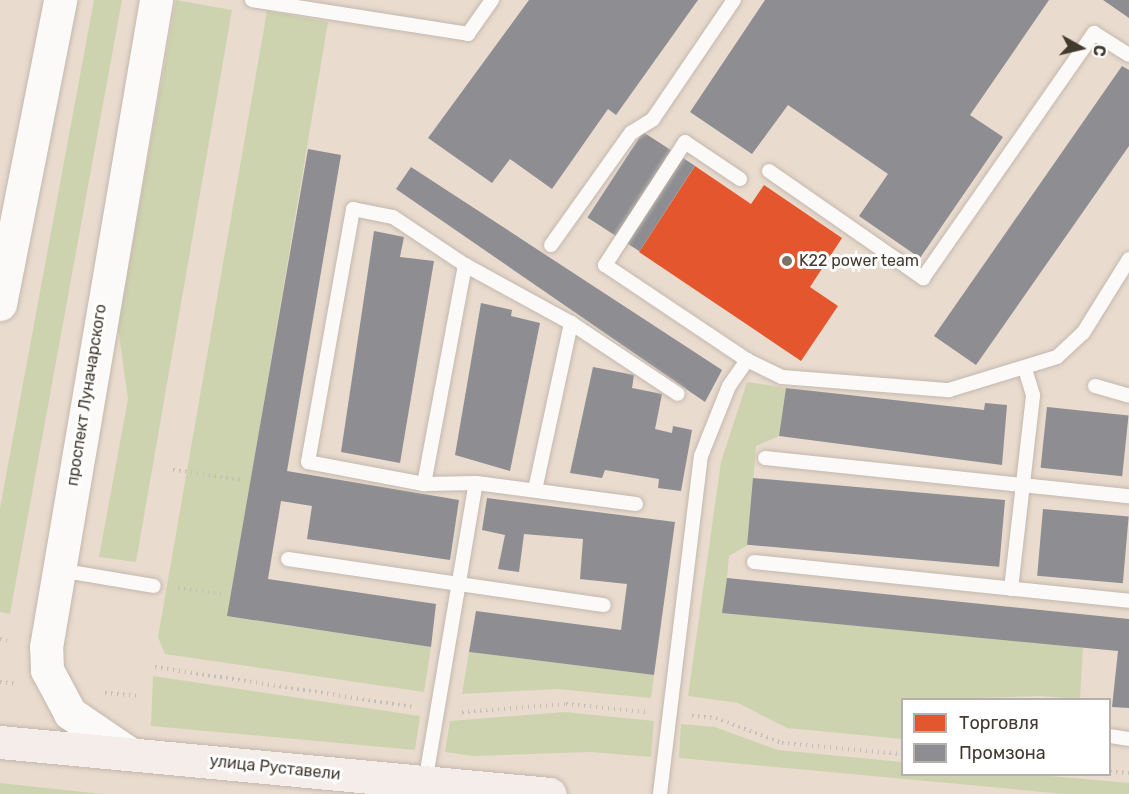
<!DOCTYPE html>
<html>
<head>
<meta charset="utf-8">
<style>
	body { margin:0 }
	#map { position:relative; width:1129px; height:794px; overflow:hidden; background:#e9dbce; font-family:Rubik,sans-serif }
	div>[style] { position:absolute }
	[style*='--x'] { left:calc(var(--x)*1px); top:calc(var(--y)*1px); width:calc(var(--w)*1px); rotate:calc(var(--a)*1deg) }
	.green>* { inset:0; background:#ced3af }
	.shops>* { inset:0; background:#e4572e }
	.industry>* { inset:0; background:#8d8d92; transform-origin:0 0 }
	.path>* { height:4px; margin-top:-2px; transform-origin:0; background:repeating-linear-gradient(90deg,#c4bfba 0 1.5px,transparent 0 6px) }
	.roads { filter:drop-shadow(0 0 2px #c3b8ae) drop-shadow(0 0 2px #c3b8ae) }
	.service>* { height:14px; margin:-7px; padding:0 7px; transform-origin:7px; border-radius:7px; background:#fcfaf8 }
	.secondary>* { height:33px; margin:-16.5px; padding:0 16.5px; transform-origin:16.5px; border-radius:16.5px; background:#fcfaf8 }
	.primary>* { height:33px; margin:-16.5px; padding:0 16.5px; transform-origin:16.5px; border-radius:16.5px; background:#f4edea }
	.dots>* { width:16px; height:16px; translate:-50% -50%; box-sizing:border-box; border:3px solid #fff; border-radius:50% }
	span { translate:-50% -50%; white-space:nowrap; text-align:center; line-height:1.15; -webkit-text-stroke:6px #fff; paint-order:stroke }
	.poi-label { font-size:16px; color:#433a30 }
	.left { translate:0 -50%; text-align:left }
	.street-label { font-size:16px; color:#433a30 }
	.legend { position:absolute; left:901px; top:698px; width:210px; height:78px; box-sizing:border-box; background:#fff; border:2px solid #b4b0ac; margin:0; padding:8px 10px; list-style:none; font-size:18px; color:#433a30 }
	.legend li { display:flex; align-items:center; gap:12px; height:30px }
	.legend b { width:30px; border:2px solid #b4b0ac }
	.north { position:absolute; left:1051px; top:18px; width:60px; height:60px; -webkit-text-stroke:4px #fff; paint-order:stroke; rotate:98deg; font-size:16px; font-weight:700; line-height:24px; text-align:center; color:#433a30 }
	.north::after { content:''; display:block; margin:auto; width:21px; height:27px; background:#433a30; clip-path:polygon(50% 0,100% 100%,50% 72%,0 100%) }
</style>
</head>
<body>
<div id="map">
	<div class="green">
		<i style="clip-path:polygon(94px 0,122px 0,10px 614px,0 612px,0 508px)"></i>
		<i style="clip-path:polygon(176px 0,232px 10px,136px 562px,99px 557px,128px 399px,118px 327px)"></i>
		<i style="clip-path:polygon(267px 11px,328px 22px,228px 616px,431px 647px,424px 692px,165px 654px,158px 637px)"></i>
		<i style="clip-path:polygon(747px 382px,786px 388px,779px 436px,756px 446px,748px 545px,729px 556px,727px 578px,1083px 648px,1080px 699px,1040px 696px,902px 700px,902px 739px,787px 728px,738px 703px,688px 696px,721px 462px)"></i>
		<i style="clip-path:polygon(469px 652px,654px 675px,651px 698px,557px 689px,462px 694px)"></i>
		<i style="clip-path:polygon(153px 676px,420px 716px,415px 750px,151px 726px)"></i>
		<i style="clip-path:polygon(565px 712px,654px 721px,651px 757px,591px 752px,473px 756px,445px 752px,450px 721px)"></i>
		<i style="clip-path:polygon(681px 724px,715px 727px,778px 750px,902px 762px,902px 774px,1040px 775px,1129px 783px,1129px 794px,1065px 794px,679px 758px)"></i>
		<i style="clip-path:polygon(0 783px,102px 794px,0 794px)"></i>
	</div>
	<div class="shops">
		<i style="clip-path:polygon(695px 166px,751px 204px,764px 185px,842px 238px,810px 287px,838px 306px,801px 361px,639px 252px)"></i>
	</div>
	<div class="industry">
		<i style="clip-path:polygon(529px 0,698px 0,616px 115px,608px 109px,552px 189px,510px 159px,492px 183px,428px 138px)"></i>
		<i style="clip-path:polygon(765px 0,1049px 0,970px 115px,1003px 137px,920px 258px,859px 216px,888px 174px,788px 105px,752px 154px,690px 112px)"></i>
		<i style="clip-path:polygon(1103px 0,1129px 0,1129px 18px)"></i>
		<i style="clip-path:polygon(1122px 66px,1129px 70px,1129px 146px,976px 365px,934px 336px)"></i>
		<i style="left:643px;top:132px;width:62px;height:102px;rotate:33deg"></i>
		<i style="clip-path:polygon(308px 149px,341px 155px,287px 471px,459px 500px,450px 560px,307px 539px,312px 506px,281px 501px,268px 579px,436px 604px,431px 647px,227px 616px)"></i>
		<i style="clip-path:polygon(411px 167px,722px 370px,705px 402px,396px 189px)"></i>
		<i style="clip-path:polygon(374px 231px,404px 237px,400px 257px,434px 261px,400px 463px,341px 452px)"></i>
		<i style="clip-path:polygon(481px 303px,512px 310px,511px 316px,540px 323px,510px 471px,455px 455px)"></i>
		<i style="clip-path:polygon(593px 367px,634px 375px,632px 388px,662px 394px,655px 429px,672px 433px,673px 426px,692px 430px,681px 491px,658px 488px,659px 479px,605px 470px,602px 478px,570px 473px)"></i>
		<i style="clip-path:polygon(786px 388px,984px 410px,985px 403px,1007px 405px,1002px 465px,779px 436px)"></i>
		<i style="left:1047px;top:407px;width:82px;height:61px;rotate:6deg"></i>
		<i style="left:753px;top:478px;width:253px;height:67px;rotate:5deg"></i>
		<i style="clip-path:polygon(487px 498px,675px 522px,654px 675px,469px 652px,476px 611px,621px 630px,627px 584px,580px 579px,583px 539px,524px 534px,519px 572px,498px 569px,505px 535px,482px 530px)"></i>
		<i style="left:1043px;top:509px;width:86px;height:67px;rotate:5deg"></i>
		<i style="clip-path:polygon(727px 578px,1129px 619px,1129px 708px,1112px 707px,1118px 651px,722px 613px)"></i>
	</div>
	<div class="path">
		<i style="--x:173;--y:470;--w:72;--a:8"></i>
		<i style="--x:178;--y:588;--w:47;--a:7.3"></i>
		<i style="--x:0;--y:639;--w:7;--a:16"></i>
		<i style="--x:155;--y:667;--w:261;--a:8.8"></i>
		<i style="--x:0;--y:682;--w:17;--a:7"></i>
		<i style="--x:105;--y:693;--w:32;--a:5"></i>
		<i style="--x:462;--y:712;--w:104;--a:-4.4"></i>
		<i style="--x:566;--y:704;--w:80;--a:5.7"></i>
		<i style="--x:692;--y:716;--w:24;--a:5"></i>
		<i style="--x:716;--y:718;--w:71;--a:20.7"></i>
		<i style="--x:782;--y:743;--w:121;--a:5.2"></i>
		<i style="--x:1110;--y:772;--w:19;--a:3"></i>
	</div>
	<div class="roads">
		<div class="service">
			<i style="--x:252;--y:0;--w:219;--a:8.9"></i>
			<i style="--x:468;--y:34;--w:42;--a:-54.8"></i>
			<i style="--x:769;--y:171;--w:188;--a:34.8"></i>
			<i style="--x:923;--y:278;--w:299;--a:-55.1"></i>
			<i style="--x:1094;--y:33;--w:41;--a:32.2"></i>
			<i style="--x:740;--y:179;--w:66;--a:-146.1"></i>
			<i style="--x:685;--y:142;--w:147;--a:123"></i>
			<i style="--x:605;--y:265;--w:171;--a:33.8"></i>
			<i style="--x:551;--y:245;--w:138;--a:-54.5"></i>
			<i style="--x:631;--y:133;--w:26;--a:-32"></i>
			<i style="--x:653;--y:119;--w:144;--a:-55.8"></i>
			<i style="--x:1095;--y:386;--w:35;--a:16"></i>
			<i style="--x:765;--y:458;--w:366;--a:6"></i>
			<i style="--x:424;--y:484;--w:223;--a:-79.4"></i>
			<i style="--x:535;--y:490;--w:171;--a:-77.8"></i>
			<i style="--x:636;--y:504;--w:161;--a:-172.5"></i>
			<i style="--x:476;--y:483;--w:52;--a:178.9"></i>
			<i style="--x:424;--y:484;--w:118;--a:-169.3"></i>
			<i style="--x:308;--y:462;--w:257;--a:-79.9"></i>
			<i style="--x:353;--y:209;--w:41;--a:11.3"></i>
			<i style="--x:393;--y:217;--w:87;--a:33.7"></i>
			<i style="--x:465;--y:265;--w:121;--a:28.7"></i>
			<i style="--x:571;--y:323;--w:128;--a:33.6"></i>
			<i style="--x:288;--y:559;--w:319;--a:8.3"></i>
			<i style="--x:754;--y:562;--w:377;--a:5.9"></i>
			<i style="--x:59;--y:570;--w:96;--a:9.6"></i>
			<i style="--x:1011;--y:589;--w:195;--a:-83.5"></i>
			<i style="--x:1033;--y:395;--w:27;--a:-107"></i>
			<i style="--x:1110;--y:736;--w:19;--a:9"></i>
			<i style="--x:425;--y:783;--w:304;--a:-80.4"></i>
			<i style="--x:660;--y:794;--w:340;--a:-83.1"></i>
			<i style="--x:701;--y:456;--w:75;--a:-68.2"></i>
			<i style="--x:729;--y:386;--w:32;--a:-55"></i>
			<i style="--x:747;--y:360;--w:39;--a:26"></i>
			<i style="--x:782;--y:377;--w:168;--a:4.5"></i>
			<i style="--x:949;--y:390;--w:113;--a:-17"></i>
			<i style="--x:1057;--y:357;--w:35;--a:-43"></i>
			<i style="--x:1083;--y:333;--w:87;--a:-58.1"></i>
		</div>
		<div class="secondary">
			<i style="--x:0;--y:304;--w:310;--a:-78.8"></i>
			<i style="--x:130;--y:754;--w:73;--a:-145.7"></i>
			<i style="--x:70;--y:713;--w:49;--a:-118.1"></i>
			<i style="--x:47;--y:670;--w:23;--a:-92"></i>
			<i style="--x:46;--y:647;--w:656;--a:-80.35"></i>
		</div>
		<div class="primary">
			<i style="--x:0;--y:742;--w:552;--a:5.4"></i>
		</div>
	</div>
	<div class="dots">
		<i style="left:787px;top:261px;background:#7d7267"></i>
	</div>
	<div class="poi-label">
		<span class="left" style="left:799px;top:261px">K22 power team</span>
	</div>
	<div class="street-label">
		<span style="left:87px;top:395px;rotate:-81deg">проспект Луначарского</span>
		<span style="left:275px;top:768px;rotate:6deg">улица Руставели</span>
	</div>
	<ul class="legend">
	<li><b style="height:16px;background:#e4572e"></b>Торговля</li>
	<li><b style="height:16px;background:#8d8d92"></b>Промзона</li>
	</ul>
	<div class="north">С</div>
</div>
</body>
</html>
